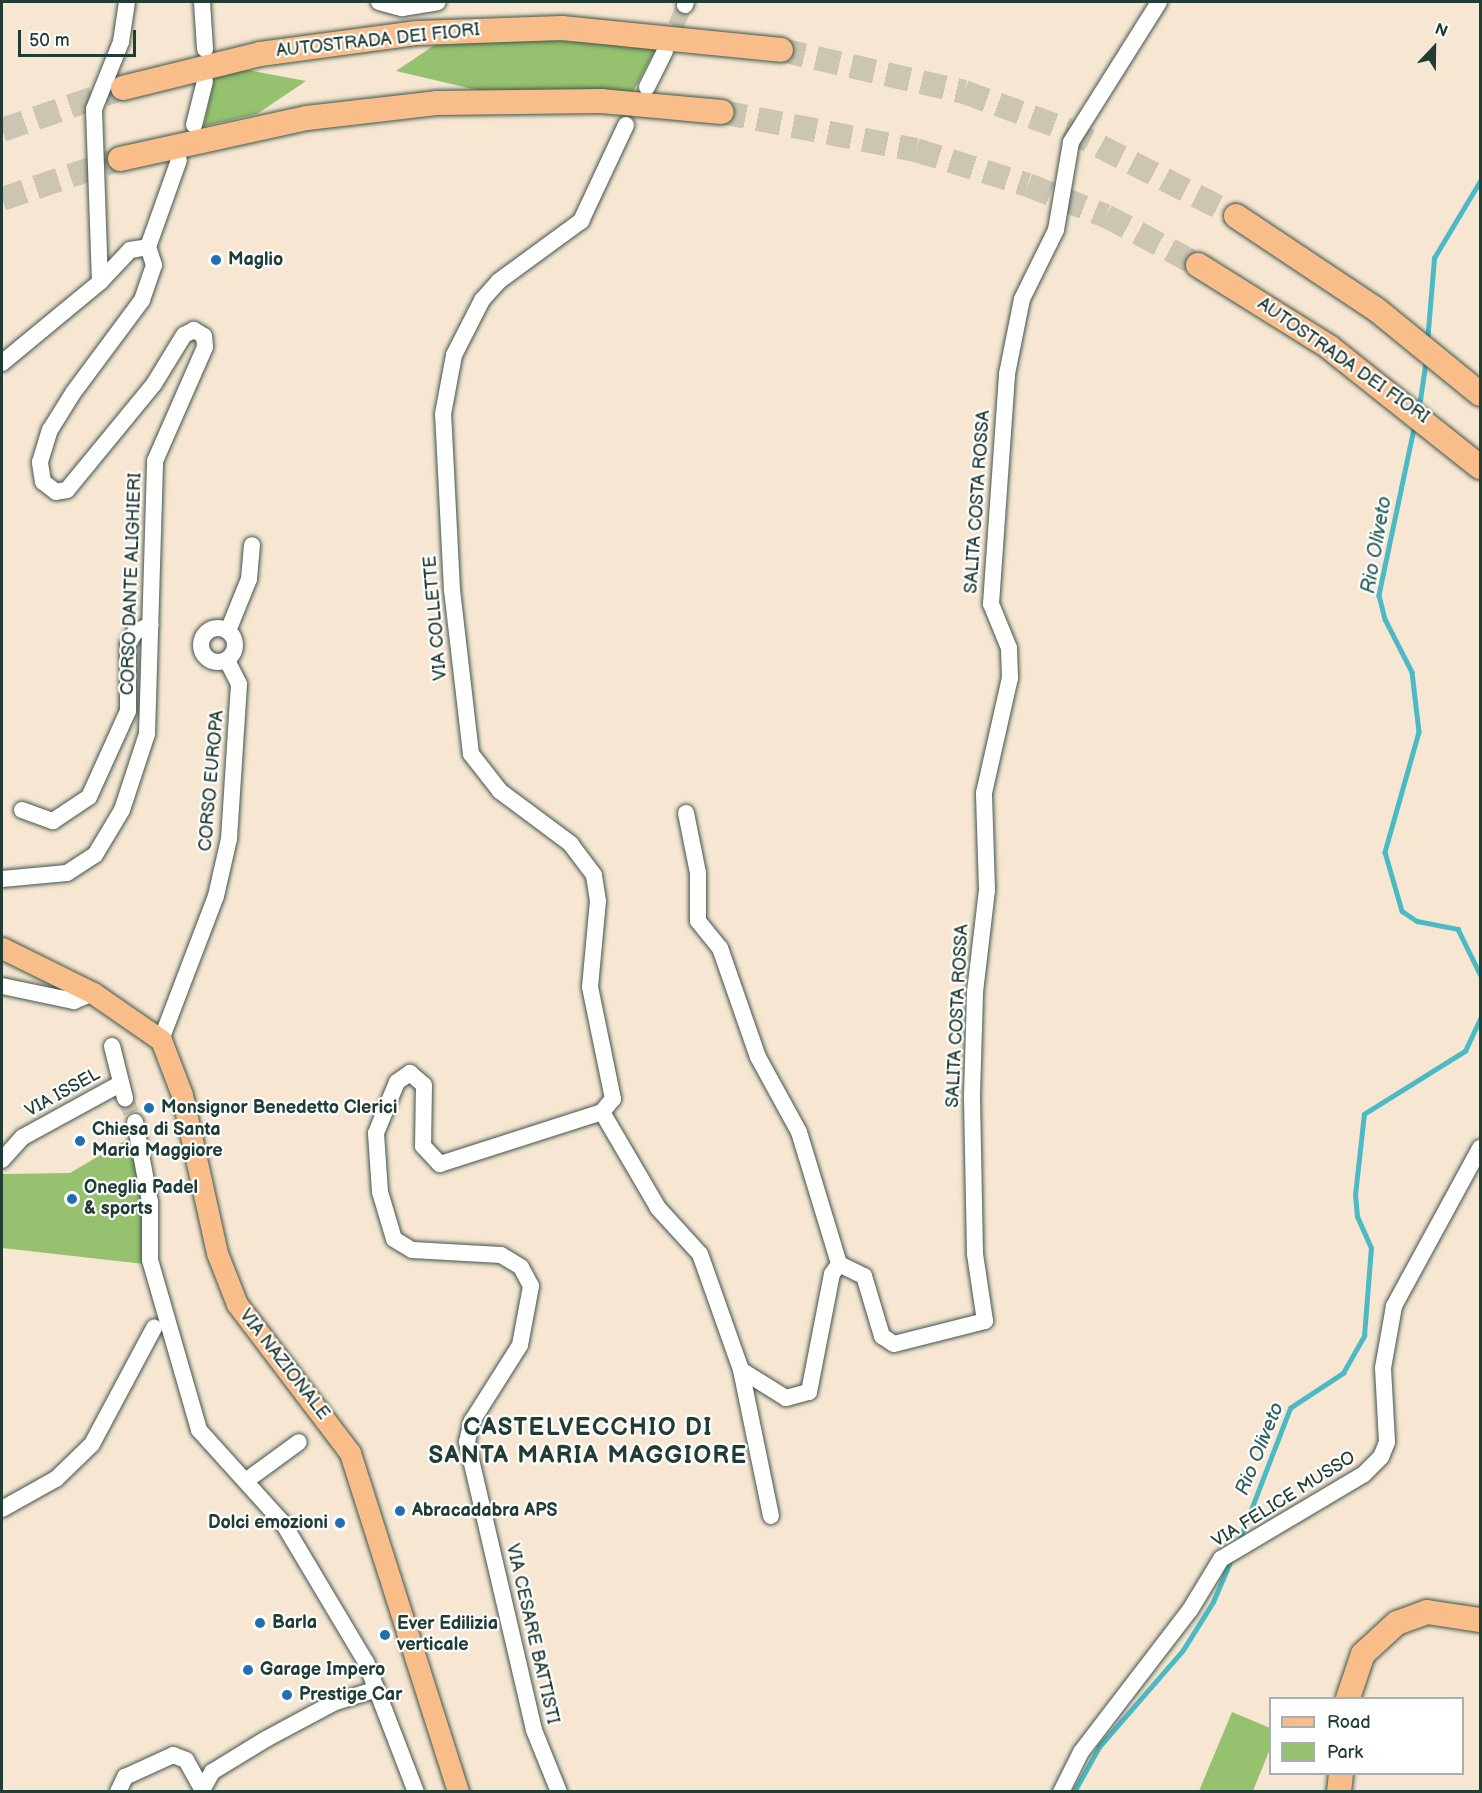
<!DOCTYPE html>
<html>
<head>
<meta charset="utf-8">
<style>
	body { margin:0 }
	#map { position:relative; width:1482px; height:1793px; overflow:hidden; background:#f7e7d2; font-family:"Balsamiq Sans",sans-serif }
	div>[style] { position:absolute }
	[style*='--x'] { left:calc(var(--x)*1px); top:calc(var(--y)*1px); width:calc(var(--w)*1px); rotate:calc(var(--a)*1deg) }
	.green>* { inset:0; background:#96c16e }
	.stream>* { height:4.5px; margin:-2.25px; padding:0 2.25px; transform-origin:2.25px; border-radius:2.25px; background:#4cbac5 }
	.minor-tunnel>* { height:16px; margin-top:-8px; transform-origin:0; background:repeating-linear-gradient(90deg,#ccc5b2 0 16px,transparent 0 24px) }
	.highway-tunnel>* { height:24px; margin-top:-12px; transform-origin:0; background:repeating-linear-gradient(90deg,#ccc5b2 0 24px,transparent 0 36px) }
	.roads { filter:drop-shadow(0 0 2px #3f564c) drop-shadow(0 0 2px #3f564c) }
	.minor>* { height:16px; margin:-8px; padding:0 8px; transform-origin:8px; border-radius:8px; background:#fff }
	.minor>.ring { margin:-8px; padding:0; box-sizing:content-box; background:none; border:16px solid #fff; border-radius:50% }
	.major>* { height:21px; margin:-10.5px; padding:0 10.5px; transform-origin:10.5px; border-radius:10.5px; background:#f9bd89 }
	.highway>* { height:24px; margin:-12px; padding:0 12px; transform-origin:12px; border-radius:12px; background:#f9bd89 }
	.dots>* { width:16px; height:16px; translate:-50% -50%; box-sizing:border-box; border:3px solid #fff; border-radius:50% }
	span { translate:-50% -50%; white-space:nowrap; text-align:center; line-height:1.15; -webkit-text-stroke:4.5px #fff; paint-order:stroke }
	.street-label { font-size:18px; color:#1f3d34 }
	.poi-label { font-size:18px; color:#1f3d34; font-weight:700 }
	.left { translate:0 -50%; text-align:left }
	.right { translate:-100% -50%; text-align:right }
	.water-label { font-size:20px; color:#2c6260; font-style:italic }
	.district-label { font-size:24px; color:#1f3d34; font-weight:700; letter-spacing:1.5px }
	.frame { position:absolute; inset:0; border:3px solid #1f3d34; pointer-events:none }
	.legend { position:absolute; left:1269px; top:1697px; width:195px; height:78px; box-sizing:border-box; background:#fff; border:2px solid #a5b1ae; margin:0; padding:8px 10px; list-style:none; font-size:18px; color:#1f3d34 }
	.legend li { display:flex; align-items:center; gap:12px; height:30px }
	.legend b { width:30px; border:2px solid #a5b1ae }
	.north { position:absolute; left:1404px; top:18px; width:60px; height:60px; -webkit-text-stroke:4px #fff; paint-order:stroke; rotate:22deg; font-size:16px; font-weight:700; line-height:24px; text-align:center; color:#1f3d34 }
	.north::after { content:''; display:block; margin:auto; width:21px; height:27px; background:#1f3d34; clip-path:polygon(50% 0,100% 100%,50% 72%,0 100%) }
	.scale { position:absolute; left:18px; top:30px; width:118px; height:27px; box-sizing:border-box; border:3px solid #1f3d34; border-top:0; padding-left:8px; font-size:18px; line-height:21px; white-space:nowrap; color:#1f3d34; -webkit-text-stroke:4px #fff; paint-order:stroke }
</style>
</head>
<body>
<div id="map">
	<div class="green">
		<i style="clip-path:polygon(530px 40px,658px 44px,633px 92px,477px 90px,396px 71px,436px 44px)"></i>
		<i style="clip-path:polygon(248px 70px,306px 81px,257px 114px,204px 126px,215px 74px)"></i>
		<i style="clip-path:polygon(133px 1136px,142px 1178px,144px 1264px,2px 1248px,2px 1174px,70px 1173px)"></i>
		<i style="clip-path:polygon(1232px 1712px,1270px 1728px,1270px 1749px,1253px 1791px,1199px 1791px)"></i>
	</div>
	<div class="stream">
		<i style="--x:1427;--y:342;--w:84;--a:-85.2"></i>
		<i style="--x:1434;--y:258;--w:90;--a:-59.1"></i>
		<i style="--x:1419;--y:407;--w:49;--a:-81.7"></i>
		<i style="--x:1415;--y:424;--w:175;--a:101.9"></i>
		<i style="--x:1379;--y:595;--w:25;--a:76"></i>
		<i style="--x:1385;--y:619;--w:59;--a:63"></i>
		<i style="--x:1412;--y:672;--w:60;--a:83.3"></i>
		<i style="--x:1419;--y:732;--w:125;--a:105.8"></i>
		<i style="--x:1385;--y:852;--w:61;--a:73.9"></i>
		<i style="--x:1402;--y:911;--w:18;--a:34"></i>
		<i style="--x:1417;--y:921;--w:42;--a:11"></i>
		<i style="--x:1458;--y:929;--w:50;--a:63.9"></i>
		<i style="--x:1239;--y:1541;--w:142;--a:-69"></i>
		<i style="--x:1290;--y:1408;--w:64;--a:-33.4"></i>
		<i style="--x:1343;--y:1373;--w:43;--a:-60.4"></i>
		<i style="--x:1364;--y:1336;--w:88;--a:-85.5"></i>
		<i style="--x:1371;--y:1248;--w:34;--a:-114"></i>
		<i style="--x:1357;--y:1217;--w:22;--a:-95"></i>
		<i style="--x:1355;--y:1195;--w:81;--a:-83.7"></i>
		<i style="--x:1364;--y:1114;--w:119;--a:-32"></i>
		<i style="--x:1465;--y:1051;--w:35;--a:-65"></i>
		<i style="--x:1074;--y:1792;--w:51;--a:-60.9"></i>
		<i style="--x:1099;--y:1747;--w:128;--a:-49.1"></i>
		<i style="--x:1183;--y:1650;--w:57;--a:-58"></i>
		<i style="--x:1213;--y:1602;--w:46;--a:-66.8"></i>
	</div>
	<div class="minor-tunnel">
		<i style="--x:666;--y:48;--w:47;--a:-66.2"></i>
		<i style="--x:125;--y:1098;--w:26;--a:67"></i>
	</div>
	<div class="highway-tunnel">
		<i style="--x:781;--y:50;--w:188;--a:12.9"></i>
		<i style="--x:964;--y:92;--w:111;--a:20.1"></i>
		<i style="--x:1068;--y:130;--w:189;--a:27.1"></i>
		<i style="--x:722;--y:112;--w:198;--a:11.1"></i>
		<i style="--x:916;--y:150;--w:117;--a:17.4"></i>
		<i style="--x:1028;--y:185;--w:84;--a:21.7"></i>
		<i style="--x:1106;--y:216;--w:104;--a:28"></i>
		<i style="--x:2;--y:130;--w:128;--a:-19.1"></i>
		<i style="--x:2;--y:199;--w:125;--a:-18.7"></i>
	</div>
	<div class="roads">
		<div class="minor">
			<i style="--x:202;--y:2;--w:47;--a:86.3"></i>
			<i style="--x:379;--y:2;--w:24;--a:15"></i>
			<i style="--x:402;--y:8;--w:36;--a:-9"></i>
			<i style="--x:685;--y:5;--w:3;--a:-72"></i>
			<i style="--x:647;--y:87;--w:40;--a:-63.4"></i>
			<i style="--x:194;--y:125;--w:45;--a:-76"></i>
			<i style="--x:148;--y:247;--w:92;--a:-70.4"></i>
			<i style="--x:100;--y:282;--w:173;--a:-92"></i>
			<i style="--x:94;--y:109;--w:72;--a:-68.1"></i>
			<i style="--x:121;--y:42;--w:40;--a:-81.5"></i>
			<i style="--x:2;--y:363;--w:127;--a:-39.6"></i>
			<i style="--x:100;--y:282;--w:44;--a:-46.8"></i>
			<i style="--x:130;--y:250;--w:18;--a:-9"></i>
			<i class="ring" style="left:201px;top:628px;width:18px;height:18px"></i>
			<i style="--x:228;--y:631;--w:56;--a:-68"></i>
			<i style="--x:249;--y:579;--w:34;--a:-85"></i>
			<i style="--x:22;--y:810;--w:33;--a:20"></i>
			<i style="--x:53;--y:821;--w:43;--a:-33.7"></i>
			<i style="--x:89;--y:797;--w:94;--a:-65.6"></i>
			<i style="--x:128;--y:711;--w:67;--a:-90"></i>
			<i style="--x:128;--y:644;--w:14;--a:-60"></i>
			<i style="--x:135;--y:632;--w:17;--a:-24"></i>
			<i style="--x:686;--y:813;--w:61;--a:78.7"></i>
			<i style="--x:698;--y:873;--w:48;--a:90"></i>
			<i style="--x:698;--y:921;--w:35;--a:51"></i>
			<i style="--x:720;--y:948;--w:115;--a:70.8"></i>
			<i style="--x:758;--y:1057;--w:85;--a:61.3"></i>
			<i style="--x:799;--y:1132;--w:138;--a:73.1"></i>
			<i style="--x:2;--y:879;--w:65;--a:-5.3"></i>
			<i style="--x:67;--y:873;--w:33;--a:-33"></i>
			<i style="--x:95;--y:855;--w:52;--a:-59"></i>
			<i style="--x:122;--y:810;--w:80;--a:-71.8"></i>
			<i style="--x:147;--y:734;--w:273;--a:-88.3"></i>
			<i style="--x:155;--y:461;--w:124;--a:-66.3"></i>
			<i style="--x:205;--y:347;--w:11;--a:-95"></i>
			<i style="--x:204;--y:336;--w:12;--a:-149"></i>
			<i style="--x:194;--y:330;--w:11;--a:153"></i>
			<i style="--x:184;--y:335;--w:57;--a:121.5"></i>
			<i style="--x:154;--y:384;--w:137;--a:129.4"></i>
			<i style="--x:67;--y:490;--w:11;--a:170"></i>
			<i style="--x:56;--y:492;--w:16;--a:-142"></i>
			<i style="--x:43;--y:482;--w:20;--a:-99"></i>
			<i style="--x:40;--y:462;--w:34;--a:-73"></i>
			<i style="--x:50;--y:430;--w:44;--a:-58.1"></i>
			<i style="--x:73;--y:393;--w:116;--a:-53.4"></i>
			<i style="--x:142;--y:300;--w:37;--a:-71"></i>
			<i style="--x:154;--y:265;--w:19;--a:-108"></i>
			<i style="--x:2;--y:986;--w:74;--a:11.8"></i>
			<i style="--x:74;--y:1001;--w:21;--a:-23"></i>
			<i style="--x:161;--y:1040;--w:154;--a:-69.1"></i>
			<i style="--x:216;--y:896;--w:58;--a:-77.2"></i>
			<i style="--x:229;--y:839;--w:155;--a:-86.3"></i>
			<i style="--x:239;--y:684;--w:27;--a:-117"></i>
			<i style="--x:112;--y:1046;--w:54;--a:76"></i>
			<i style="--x:602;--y:1112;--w:111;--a:59.7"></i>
			<i style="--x:658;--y:1208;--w:62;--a:47.6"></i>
			<i style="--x:700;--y:1254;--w:123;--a:70.5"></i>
			<i style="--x:741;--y:1370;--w:149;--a:78.4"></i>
			<i style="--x:135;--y:1122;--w:81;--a:79.4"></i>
			<i style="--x:150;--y:1202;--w:58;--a:90"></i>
			<i style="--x:150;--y:1260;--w:177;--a:73.9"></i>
			<i style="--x:199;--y:1430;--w:125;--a:47.9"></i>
			<i style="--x:283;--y:1523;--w:162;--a:59.2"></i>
			<i style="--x:366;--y:1662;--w:139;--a:69"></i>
			<i style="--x:2;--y:1160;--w:31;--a:-48"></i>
			<i style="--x:23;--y:1137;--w:108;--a:-28.7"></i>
			<i style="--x:741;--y:1370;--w:53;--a:31.9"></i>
			<i style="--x:786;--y:1398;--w:24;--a:-15"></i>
			<i style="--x:809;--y:1392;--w:120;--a:-79"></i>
			<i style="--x:832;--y:1274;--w:12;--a:-55"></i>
			<i style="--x:839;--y:1264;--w:28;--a:26"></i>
			<i style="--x:864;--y:1276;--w:63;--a:73.3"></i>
			<i style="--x:882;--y:1336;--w:14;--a:34"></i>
			<i style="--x:894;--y:1344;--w:94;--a:-14.2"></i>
			<i style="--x:985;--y:1321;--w:68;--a:-98.5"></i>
			<i style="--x:975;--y:1254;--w:159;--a:-91.1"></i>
			<i style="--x:972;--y:1095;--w:103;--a:-88.3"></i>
			<i style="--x:975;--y:992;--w:103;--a:-83.3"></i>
			<i style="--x:987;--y:890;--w:97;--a:-91.8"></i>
			<i style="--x:984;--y:793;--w:118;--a:-77.3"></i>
			<i style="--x:1010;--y:678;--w:30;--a:-92"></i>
			<i style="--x:1009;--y:648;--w:48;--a:-112.2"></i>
			<i style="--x:991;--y:604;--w:231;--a:-86"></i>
			<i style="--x:1007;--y:374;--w:76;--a:-78.7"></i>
			<i style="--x:1022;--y:299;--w:77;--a:-63.8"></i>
			<i style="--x:1056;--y:230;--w:89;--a:-80.3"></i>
			<i style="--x:1071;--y:142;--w:165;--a:-57.8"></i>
			<i style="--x:247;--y:1480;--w:64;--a:-36.2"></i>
			<i style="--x:2;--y:1509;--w:62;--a:-29.1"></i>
			<i style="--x:56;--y:1479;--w:50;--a:-44.2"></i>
			<i style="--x:92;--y:1444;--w:132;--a:-61.9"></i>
			<i style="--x:118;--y:1792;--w:17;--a:-65"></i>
			<i style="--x:125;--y:1777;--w:53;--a:-24.6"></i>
			<i style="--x:173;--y:1755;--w:14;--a:21"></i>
			<i style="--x:186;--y:1760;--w:29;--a:61"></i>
			<i style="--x:201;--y:1792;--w:23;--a:-61"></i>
			<i style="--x:212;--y:1772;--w:63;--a:-31.4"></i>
			<i style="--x:266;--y:1739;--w:76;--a:-28.2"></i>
			<i style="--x:333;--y:1703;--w:46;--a:-17.7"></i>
			<i style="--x:559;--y:1792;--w:67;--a:-112"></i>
			<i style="--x:534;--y:1730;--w:296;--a:-103.1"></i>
			<i style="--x:467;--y:1442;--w:22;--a:-77"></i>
			<i style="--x:472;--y:1421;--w:90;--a:-57.7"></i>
			<i style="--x:520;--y:1345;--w:60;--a:-79.4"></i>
			<i style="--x:531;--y:1286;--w:21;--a:-118"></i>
			<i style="--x:521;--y:1267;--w:23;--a:-149"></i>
			<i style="--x:501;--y:1255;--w:89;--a:-176.8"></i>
			<i style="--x:412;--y:1250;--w:21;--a:-149"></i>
			<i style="--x:394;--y:1239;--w:49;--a:-106.6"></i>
			<i style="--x:380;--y:1192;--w:59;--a:-93.9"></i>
			<i style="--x:376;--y:1133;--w:55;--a:-67.6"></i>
			<i style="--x:397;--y:1082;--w:16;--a:-35"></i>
			<i style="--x:410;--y:1073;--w:18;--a:41"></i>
			<i style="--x:424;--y:1085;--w:61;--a:90.9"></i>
			<i style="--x:423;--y:1146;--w:25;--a:47"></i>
			<i style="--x:440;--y:1164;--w:170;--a:-17.8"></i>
			<i style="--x:602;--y:1112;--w:17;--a:-50"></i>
			<i style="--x:613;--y:1099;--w:114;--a:-101.6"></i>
			<i style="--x:590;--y:987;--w:86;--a:-84.7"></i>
			<i style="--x:598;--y:901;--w:26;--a:-99"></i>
			<i style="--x:594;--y:875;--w:39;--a:-127"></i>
			<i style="--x:571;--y:844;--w:89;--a:-143.3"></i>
			<i style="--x:500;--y:791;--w:47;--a:-128.1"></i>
			<i style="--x:471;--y:754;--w:165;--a:-96.6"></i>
			<i style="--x:452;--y:590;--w:176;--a:-92.9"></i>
			<i style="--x:443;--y:414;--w:60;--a:-79.4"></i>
			<i style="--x:454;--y:355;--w:62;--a:-63"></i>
			<i style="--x:482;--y:300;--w:25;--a:-48"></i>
			<i style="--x:499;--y:281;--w:102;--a:-36.2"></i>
			<i style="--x:581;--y:221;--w:106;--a:-64.9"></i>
			<i style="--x:1061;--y:1792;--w:45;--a:-63.4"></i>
			<i style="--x:1081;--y:1752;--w:179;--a:-52.5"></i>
			<i style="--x:1190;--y:1610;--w:60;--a:-58.7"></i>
			<i style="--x:1221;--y:1559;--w:166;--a:-30.7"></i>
			<i style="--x:1364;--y:1474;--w:24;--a:-45"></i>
			<i style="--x:1381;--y:1457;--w:16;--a:-68"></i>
			<i style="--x:1387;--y:1442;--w:74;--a:-93.1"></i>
			<i style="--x:1383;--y:1368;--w:63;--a:-79.9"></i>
			<i style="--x:1394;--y:1306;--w:180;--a:-61.4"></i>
		</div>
		<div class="major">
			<i style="--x:2;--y:948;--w:102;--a:26.3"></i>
			<i style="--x:93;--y:993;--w:83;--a:34.7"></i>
			<i style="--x:161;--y:1040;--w:59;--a:69.1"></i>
			<i style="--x:182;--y:1095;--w:162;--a:77.5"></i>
			<i style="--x:217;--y:1253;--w:55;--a:68.6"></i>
			<i style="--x:237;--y:1304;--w:187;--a:52.8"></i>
			<i style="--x:350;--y:1453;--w:356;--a:72.3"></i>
		</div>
		<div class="highway">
			<i style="--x:123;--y:88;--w:141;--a:-13.9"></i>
			<i style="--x:260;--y:54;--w:159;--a:-7.6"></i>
			<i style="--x:418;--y:33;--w:144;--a:-2"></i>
			<i style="--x:562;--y:28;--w:220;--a:5.7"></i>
			<i style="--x:120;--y:159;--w:191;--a:-12.4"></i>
			<i style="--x:307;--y:118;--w:130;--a:-6.6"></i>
			<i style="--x:436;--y:103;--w:165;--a:-0.7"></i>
			<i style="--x:601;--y:101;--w:121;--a:5.2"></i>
			<i style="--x:1236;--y:216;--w:169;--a:33.7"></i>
			<i style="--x:1377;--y:310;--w:133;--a:39.2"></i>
			<i style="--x:1198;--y:265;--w:155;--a:32"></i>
			<i style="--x:1329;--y:347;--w:193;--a:38.5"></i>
			<i style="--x:1348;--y:1698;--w:46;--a:-71.2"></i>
			<i style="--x:1363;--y:1654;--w:46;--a:-42.4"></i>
			<i style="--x:1397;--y:1623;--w:32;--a:-20"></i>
			<i style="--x:1427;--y:1612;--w:54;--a:8.6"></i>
			<i style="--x:1339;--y:1792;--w:18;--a:-84"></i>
		</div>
	</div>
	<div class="dots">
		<i style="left:216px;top:260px;background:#1f6fb2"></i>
		<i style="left:149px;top:1108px;background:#1f6fb2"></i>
		<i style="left:80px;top:1141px;background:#1f6fb2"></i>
		<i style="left:72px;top:1199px;background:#1f6fb2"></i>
		<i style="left:400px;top:1511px;background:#1f6fb2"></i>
		<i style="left:340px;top:1523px;background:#1f6fb2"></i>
		<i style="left:260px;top:1623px;background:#1f6fb2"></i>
		<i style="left:385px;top:1635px;background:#1f6fb2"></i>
		<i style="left:248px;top:1670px;background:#1f6fb2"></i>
		<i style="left:287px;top:1695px;background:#1f6fb2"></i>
	</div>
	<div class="street-label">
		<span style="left:378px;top:41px;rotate:-6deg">AUTOSTRADA DEI FIORI</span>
		<span style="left:1343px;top:361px;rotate:35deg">AUTOSTRADA DEI FIORI</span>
		<span style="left:978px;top:502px;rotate:-86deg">SALITA COSTA ROSSA</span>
		<span style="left:132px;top:584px;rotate:-88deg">CORSO DANTE ALIGHIERI</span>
		<span style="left:436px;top:618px;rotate:-95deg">VIA COLLETTE</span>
		<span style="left:212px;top:781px;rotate:-85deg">CORSO EUROPA</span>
		<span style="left:958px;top:1016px;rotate:-87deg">SALITA COSTA ROSSA</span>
		<span style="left:63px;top:1093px;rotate:-29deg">VIA ISSEL</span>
		<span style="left:284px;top:1365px;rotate:52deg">VIA NAZIONALE</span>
		<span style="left:1284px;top:1500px;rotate:-32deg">VIA FELICE MUSSO</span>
		<span style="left:532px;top:1634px;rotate:77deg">VIA CESARE BATTISTI</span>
	</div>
	<div class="poi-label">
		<span class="left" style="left:228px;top:260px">Maglio</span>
		<span class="left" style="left:161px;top:1108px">Monsignor Benedetto Clerici</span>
		<span class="left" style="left:92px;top:1141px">Chiesa di Santa<br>Maria Maggiore</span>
		<span class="left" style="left:84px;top:1199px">Oneglia Padel<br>&amp; sports</span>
		<span class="left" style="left:412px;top:1511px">Abracadabra APS</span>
		<span class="right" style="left:328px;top:1523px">Dolci emozioni</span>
		<span class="left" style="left:272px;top:1623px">Barla</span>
		<span class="left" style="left:397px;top:1635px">Ever Edilizia<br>verticale</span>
		<span class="left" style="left:260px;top:1670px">Garage Impero</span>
		<span class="left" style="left:299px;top:1695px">Prestige Car</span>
	</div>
	<div class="water-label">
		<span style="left:1377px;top:545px;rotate:-80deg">Rio Oliveto</span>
		<span style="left:1260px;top:1449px;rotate:-68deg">Rio Oliveto</span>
	</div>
	<div class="district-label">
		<span style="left:588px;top:1442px">CASTELVECCHIO DI<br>SANTA MARIA MAGGIORE</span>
	</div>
	<div class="frame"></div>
	<ul class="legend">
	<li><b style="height:8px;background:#f9bd89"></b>Road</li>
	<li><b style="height:16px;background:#96c16e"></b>Park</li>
	</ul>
	<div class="north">N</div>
	<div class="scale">50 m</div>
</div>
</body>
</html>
